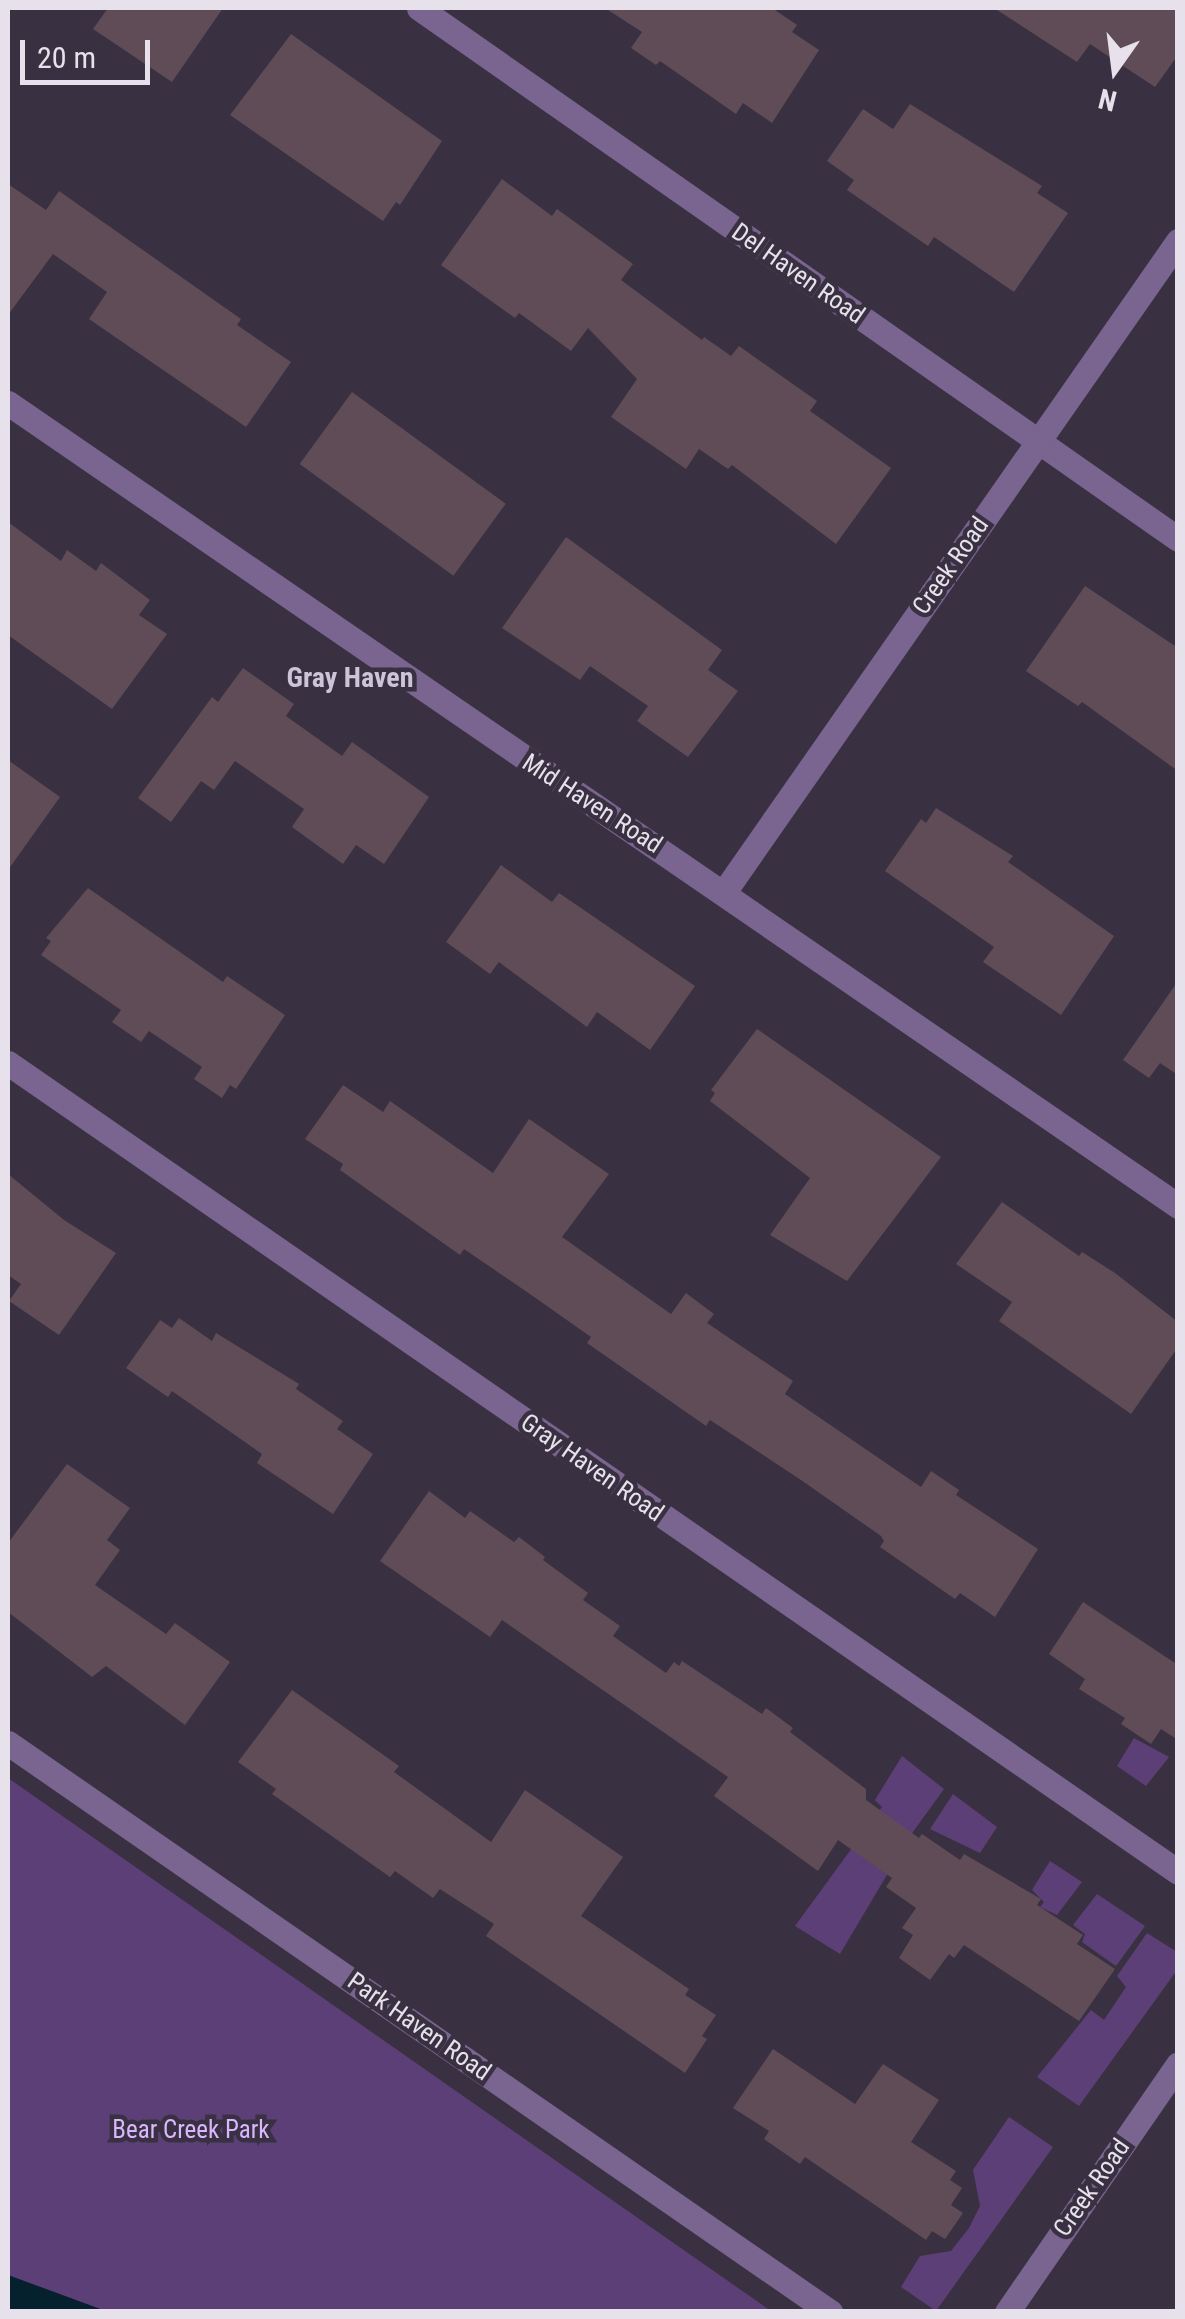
<!DOCTYPE html>
<html>
<head>
<meta charset="utf-8">
<style>
	body { margin:0 }
	#map { position:relative; width:1185px; height:2319px; overflow:hidden; background:#393141; font-family:"Roboto Condensed",sans-serif }
	div>[style] { position:absolute }
	[style*='--x'] { left:calc(var(--x)*1px); top:calc(var(--y)*1px); width:calc(var(--w)*1px); rotate:calc(var(--a)*1deg) }
	.green>* { inset:0; background:#5d3f78 }
	.water>* { inset:0; background:#05212d }
	.building>* { inset:0; background:#5f4c56; transform-origin:0 0 }
	.street>* { height:25px; margin:-12.5px; padding:0 12.5px; transform-origin:12.5px; border-radius:12.5px; background:#7a6490 }
	span { translate:-50% -50%; white-space:nowrap; text-align:center; line-height:1.15; -webkit-text-stroke:9px #393141; paint-order:stroke }
	.street-label { font-size:25px; color:#e6e1eb }
	.park-label { font-size:25px; color:#dab6ff }
	.neighbourhood-label { font-size:28px; color:#cdc4d8; font-weight:700 }
	.frame { position:absolute; inset:0; border:10px solid #e6e1eb; pointer-events:none }
	.north { position:absolute; left:1065px; top:20px; width:100px; height:100px; -webkit-text-stroke:8px #393141; paint-order:stroke; rotate:194deg; font-size:28px; font-weight:700; line-height:40px; text-align:center; color:#e6e1eb }
	.north::after { content:''; display:block; margin:auto; width:35px; height:45px; background:#e6e1eb; clip-path:polygon(50% 0,100% 100%,50% 72%,0 100%) }
	.scale { position:absolute; left:20px; top:40px; width:130px; height:45px; box-sizing:border-box; border:5px solid #e6e1eb; border-top:0; padding-left:12px; font-size:30px; line-height:35px; white-space:nowrap; color:#e6e1eb; -webkit-text-stroke:8px #393141; paint-order:stroke }
</style>
</head>
<body>
<div id="map">
	<div class="green">
		<i style="clip-path:polygon(1134px 1738px,1169px 1757px,1146px 1786px,1117px 1766px)"></i>
		<i style="clip-path:polygon(902px 1756px,944px 1789px,910px 1836px,840px 1954px,795px 1926px,882px 1807px,875px 1800px)"></i>
		<i style="clip-path:polygon(8px 1778px,771px 2311px,8px 2311px)"></i>
		<i style="clip-path:polygon(953px 1794px,997px 1827px,980px 1853px,930px 1829px)"></i>
		<i style="clip-path:polygon(1050px 1861px,1082px 1882px,1057px 1915px,1040px 1907px,1044px 1902px,1032px 1890px)"></i>
		<i style="clip-path:polygon(1097px 1894px,1145px 1926px,1116px 1966px,1082px 1942px,1085px 1934px,1073px 1925px)"></i>
		<i style="clip-path:polygon(1147px 1933px,1177px 1952px,1177px 1970px,1079px 2106px,1037px 2077px,1091px 2010px,1104px 2020px,1126px 1987px,1117px 1976px)"></i>
		<i style="clip-path:polygon(1009px 2117px,1053px 2147px,936px 2311px,901px 2287px,920px 2256px,951px 2251px,969px 2228px,980px 2206px,973px 2170px)"></i>
	</div>
	<div class="water">
		<i style="clip-path:polygon(8px 2275px,106px 2311px,8px 2311px)"></i>
	</div>
	<div class="building">
		<i style="clip-path:polygon(108px 8px,223px 8px,172px 82px,93px 29px)"></i>
		<i style="clip-path:polygon(605px 8px,772px 8px,797px 25px,792px 32px,819px 50px,772px 123px,743px 103px,736px 114px,660px 61px,656px 65px,631px 48px,642px 32px)"></i>
		<i style="clip-path:polygon(994px 8px,1178px 8px,1178px 55px,1155px 87px,1090px 44px,1077px 62px)"></i>
		<i style="clip-path:polygon(291px 34px,442px 141px,400px 205px,396px 202px,383px 221px,230px 115px)"></i>
		<i style="clip-path:polygon(910px 104px,1042px 186px,1037px 193px,1068px 213px,1014px 292px,934px 237px,928px 246px,847px 190px,854px 180px,827px 161px,863px 109px,893px 129px)"></i>
		<i style="clip-path:polygon(502px 179px,552px 216px,557px 209px,633px 264px,621px 280px,702px 340px,704px 337px,731px 356px,739px 346px,817px 401px,810px 411px,891px 468px,836px 544px,732px 465px,728px 469px,699px 449px,686px 469px,611px 417px,637px 379px,588px 328px,571px 351px,519px 313px,515px 318px,441px 265px)"></i>
		<i style="clip-path:polygon(8px 184px,46px 210px,59px 191px,241px 319px,237px 325px,291px 362px,246px 427px,89px 319px,107px 292px,53px 254px,8px 315px)"></i>
		<i style="left:352px;top:392px;width:190px;height:89px;rotate:36deg"></i>
		<i style="clip-path:polygon(8px 522px,61px 561px,67px 550px,96px 571px,101px 563px,150px 600px,139px 615px,167px 634px,112px 709px,8px 635px)"></i>
		<i style="clip-path:polygon(566px 537px,722px 650px,708px 670px,738px 691px,688px 757px,637px 721px,648px 706px,590px 666px,580px 680px,502px 628px)"></i>
		<i style="clip-path:polygon(1085px 586px,1178px 648px,1178px 771px,1082px 702px,1078px 706px,1026px 671px)"></i>
		<i style="clip-path:polygon(243px 668px,294px 704px,286px 716px,342px 756px,352px 742px,429px 797px,384px 864px,356px 845px,343px 864px,292px 827px,304px 809px,235px 761px,214px 790px,201px 781px,171px 822px,138px 798px,212px 697px,218px 702px)"></i>
		<i style="clip-path:polygon(8px 760px,60px 797px,8px 870px)"></i>
		<i style="clip-path:polygon(936px 808px,1013px 856px,1008px 862px,1114px 936px,1061px 1015px,983px 962px,994px 947px,885px 871px,921px 819px,926px 823px)"></i>
		<i style="clip-path:polygon(501px 865px,552px 902px,559px 893px,695px 986px,650px 1050px,597px 1012px,587px 1027px,499px 962px,490px 974px,446px 942px)"></i>
		<i style="clip-path:polygon(88px 888px,223px 982px,227px 976px,285px 1015px,236px 1089px,230px 1085px,222px 1098px,194px 1079px,202px 1067px,149px 1031px,141px 1042px,112px 1022px,121px 1010px,41px 955px,51px 941px,46px 938px)"></i>
		<i style="clip-path:polygon(1178px 981px,1178px 1075px,1160px 1063px,1149px 1078px,1123px 1060px)"></i>
		<i style="clip-path:polygon(757px 1029px,941px 1157px,847px 1281px,770px 1235px,810px 1178px,710px 1101px,715px 1093px,711px 1090px)"></i>
		<i style="clip-path:polygon(343px 1085px,383px 1112px,390px 1101px,493px 1173px,529px 1119px,609px 1174px,562px 1237px,671px 1314px,686px 1293px,714px 1314px,707px 1323px,793px 1381px,785px 1394px,921px 1487px,931px 1471px,959px 1490px,956px 1495px,1038px 1549px,995px 1617px,960px 1593px,955px 1599px,880px 1547px,884px 1541px,881px 1536px,801px 1480px,710px 1420px,706px 1426px,587px 1343px,591px 1337px,527px 1292px,464px 1249px,460px 1255px,340px 1170px,343px 1164px,305px 1139px)"></i>
		<i style="clip-path:polygon(8px 1174px,64px 1220px,116px 1253px,59px 1335px,9px 1301px,21px 1284px,8px 1275px)"></i>
		<i style="clip-path:polygon(1002px 1202px,1079px 1256px,1082px 1252px,1115px 1273px,1178px 1322px,1178px 1347px,1131px 1414px,999px 1321px,1012px 1302px,956px 1264px)"></i>
		<i style="clip-path:polygon(179px 1318px,212px 1341px,216px 1333px,299px 1384px,296px 1389px,343px 1421px,337px 1429px,373px 1454px,333px 1514px,257px 1463px,262px 1454px,172px 1391px,168px 1397px,126px 1368px,160px 1320px,172px 1328px)"></i>
		<i style="clip-path:polygon(67px 1464px,130px 1508px,107px 1540px,120px 1550px,95px 1585px,166px 1634px,175px 1623px,230px 1662px,185px 1725px,106px 1666px,92px 1677px,8px 1612px,8px 1543px)"></i>
		<i style="clip-path:polygon(429px 1491px,465px 1518px,470px 1511px,514px 1542px,519px 1537px,545px 1557px,543px 1560px,588px 1593px,583px 1600px,620px 1626px,613px 1636px,666px 1673px,674px 1662px,679px 1666px,682px 1661px,762px 1714px,766px 1708px,793px 1728px,790px 1732px,866px 1789px,866px 1800px,919px 1838px,922px 1834px,960px 1860px,964px 1854px,1041px 1899px,1037px 1905px,1083px 1935px,1077px 1944px,1115px 1969px,1079px 2021px,964px 1945px,954px 1958px,949px 1954px,930px 1980px,899px 1958px,913px 1935px,902px 1928px,916px 1908px,886px 1887px,892px 1878px,838px 1840px,818px 1871px,714px 1796px,728px 1777px,502px 1620px,490px 1637px,380px 1561px)"></i>
		<i style="clip-path:polygon(1083px 1602px,1178px 1665px,1178px 1740px,1161px 1729px,1151px 1744px,1121px 1724px,1125px 1718px,1079px 1689px,1085px 1679px,1049px 1654px)"></i>
		<i style="clip-path:polygon(292px 1690px,399px 1766px,394px 1772px,491px 1842px,525px 1790px,623px 1857px,581px 1916px,689px 1989px,685px 1995px,716px 2015px,702px 2036px,707px 2039px,685px 2073px,486px 1936px,494px 1924px,440px 1889px,433px 1898px,395px 1871px,390px 1877px,272px 1794px,276px 1789px,238px 1762px)"></i>
		<i style="clip-path:polygon(773px 2049px,855px 2104px,883px 2064px,939px 2100px,911px 2142px,956px 2171px,950px 2180px,962px 2188px,951px 2205px,963px 2213px,945px 2239px,932px 2231px,926px 2240px,805px 2157px,800px 2164px,764px 2139px,769px 2131px,733px 2108px)"></i>
	</div>
	<div class="street">
		<i style="--x:419;--y:8;--w:926;--a:34.98"></i>
		<i style="--x:8;--y:403;--w:1419;--a:34.46"></i>
		<i style="--x:724;--y:892;--w:794;--a:-55.11"></i>
		<i style="--x:8;--y:1063;--w:1422;--a:34.66"></i>
		<i style="--x:8;--y:1743;--w:1000;--a:34.69"></i>
		<i style="--x:1007;--y:2312;--w:301;--a:-55.4"></i>
	</div>
	<div class="street-label">
		<span style="left:798px;top:274px;rotate:35deg">Del Haven Road</span>
		<span style="left:951px;top:566px;rotate:-55deg">Creek Road</span>
		<span style="left:592px;top:804px;rotate:33deg">Mid Haven Road</span>
		<span style="left:592px;top:1468px;rotate:35deg">Gray Haven Road</span>
		<span style="left:419px;top:2027px;rotate:35deg">Park Haven Road</span>
		<span style="left:1092px;top:2188px;rotate:-55deg">Creek Road</span>
	</div>
	<div class="park-label">
		<span style="left:191px;top:2130px">Bear Creek Park</span>
	</div>
	<div class="neighbourhood-label">
		<span style="left:350px;top:678px">Gray Haven</span>
	</div>
	<div class="frame"></div>
	<div class="north">N</div>
	<div class="scale">20 m</div>
</div>
</body>
</html>
